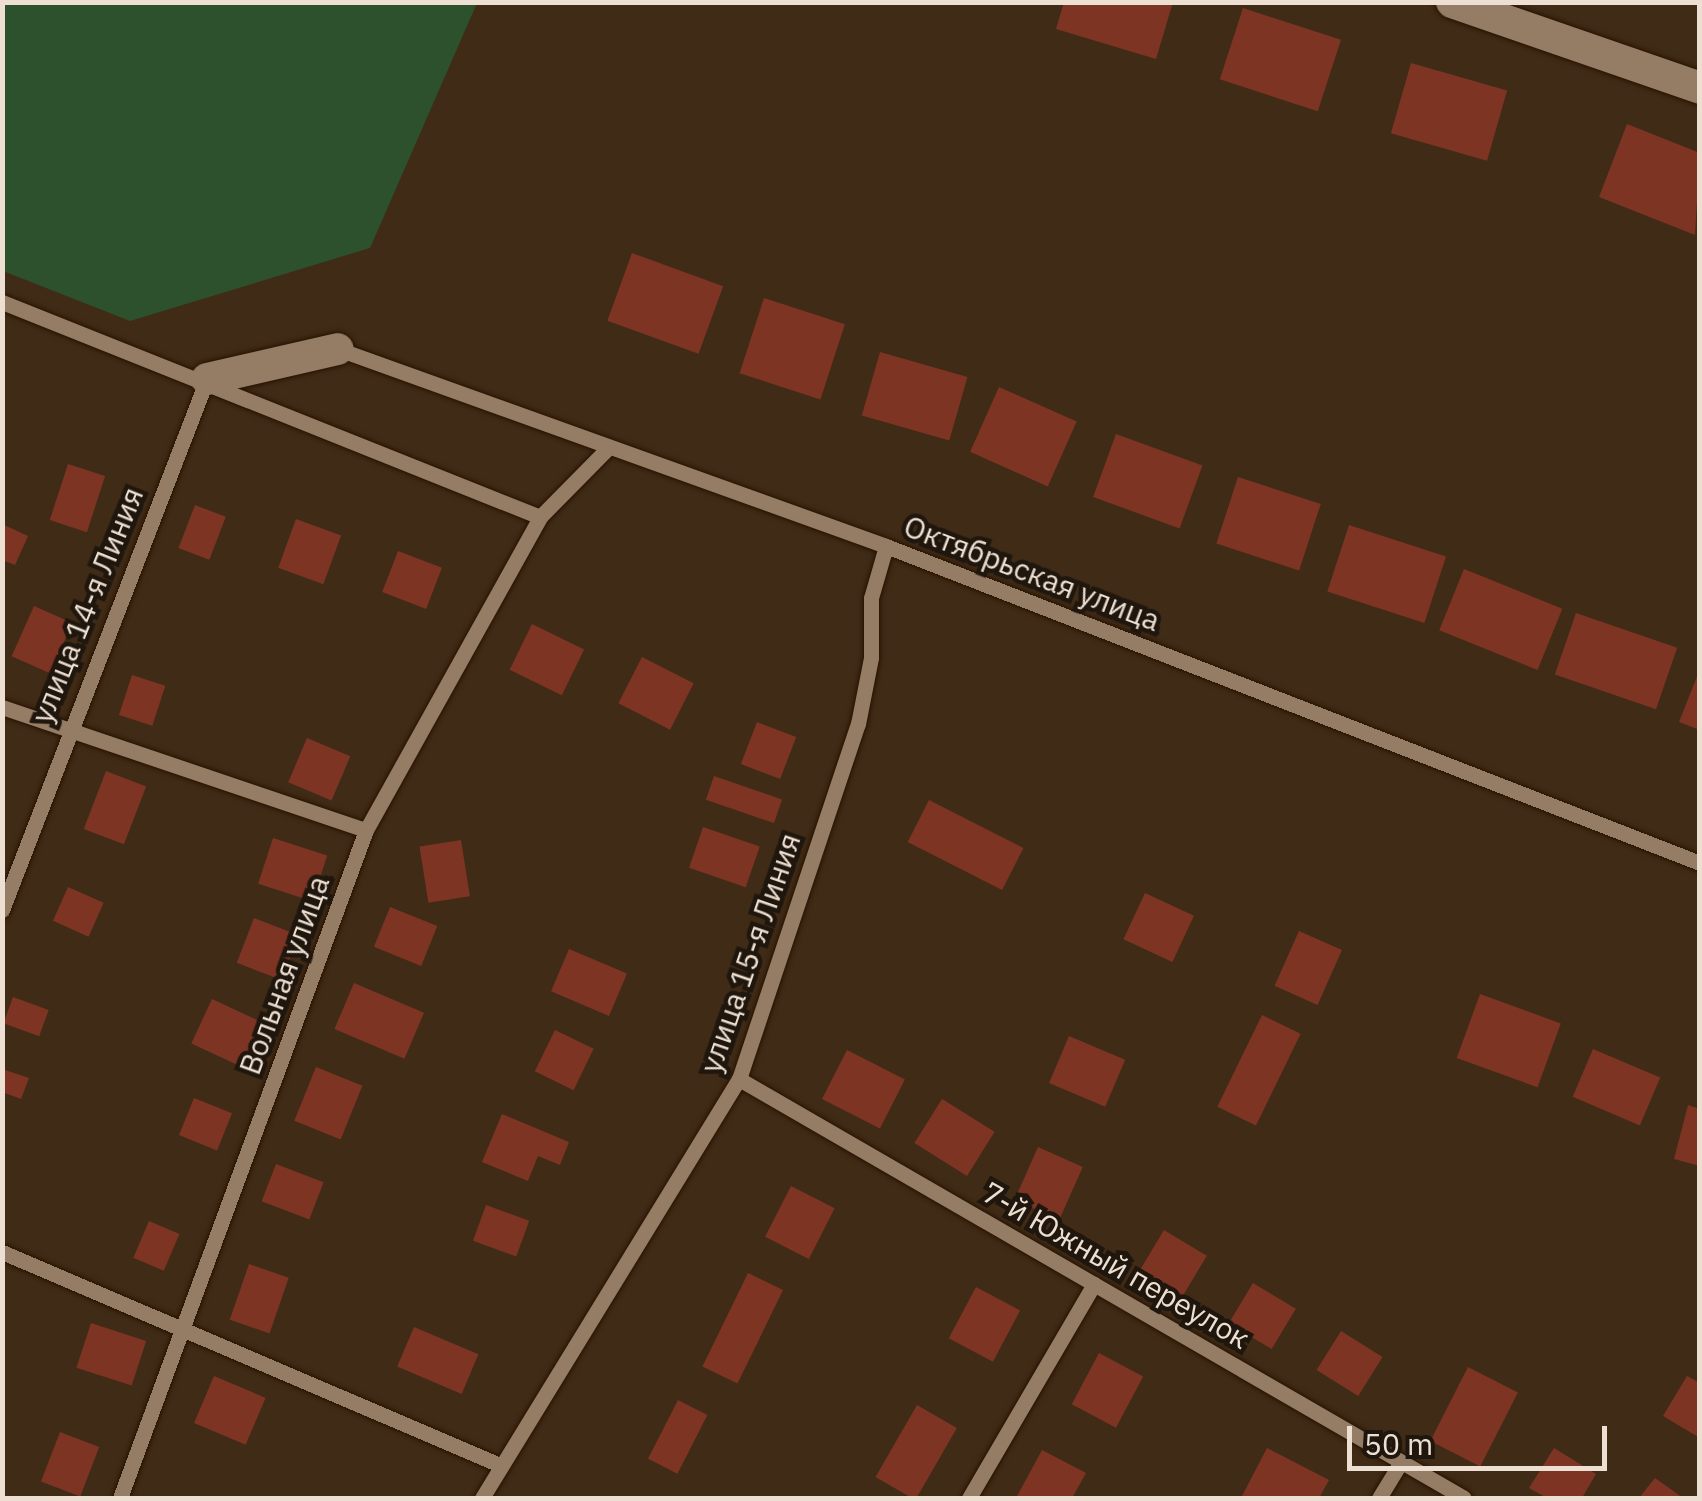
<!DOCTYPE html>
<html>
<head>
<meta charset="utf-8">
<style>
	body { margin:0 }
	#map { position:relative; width:1702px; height:1501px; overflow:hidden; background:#402b16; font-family:"IBM Plex Sans",sans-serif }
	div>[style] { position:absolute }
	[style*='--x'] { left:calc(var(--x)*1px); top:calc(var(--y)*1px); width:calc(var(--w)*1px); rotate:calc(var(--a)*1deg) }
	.green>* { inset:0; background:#2c512c }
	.building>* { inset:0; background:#7e3423; transform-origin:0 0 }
	.roads { filter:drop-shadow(0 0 2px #261300) drop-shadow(0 0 2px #261300) }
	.lane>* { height:15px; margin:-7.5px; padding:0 7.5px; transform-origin:7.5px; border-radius:7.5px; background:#957c65 }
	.street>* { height:32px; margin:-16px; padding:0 16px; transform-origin:16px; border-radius:16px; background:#957c65 }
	span { translate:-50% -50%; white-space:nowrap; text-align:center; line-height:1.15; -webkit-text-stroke:9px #1f160d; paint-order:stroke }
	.street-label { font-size:30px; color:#eddfd2 }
	.frame { position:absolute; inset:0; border:5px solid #eddfd2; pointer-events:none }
	.scale { position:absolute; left:1347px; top:1426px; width:260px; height:45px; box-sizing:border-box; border:5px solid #eddfd2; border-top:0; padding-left:12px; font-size:30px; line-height:35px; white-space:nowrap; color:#eddfd2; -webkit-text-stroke:8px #1f160d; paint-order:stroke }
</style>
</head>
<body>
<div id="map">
	<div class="green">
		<i style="clip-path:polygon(2px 3px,3px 2px,477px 3px,370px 248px,130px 321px,3px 271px)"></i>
	</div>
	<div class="building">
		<i style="clip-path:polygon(1064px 2px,1173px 2px,1156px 59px,1056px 29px)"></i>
		<i style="left:1243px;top:8px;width:103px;height:75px;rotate:18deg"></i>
		<i style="left:1411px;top:63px;width:100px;height:73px;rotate:16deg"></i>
		<i style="clip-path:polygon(1627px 124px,1700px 153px,1695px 235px,1599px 197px)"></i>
		<i style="left:632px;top:253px;width:97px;height:72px;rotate:20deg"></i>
		<i style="left:764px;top:298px;width:85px;height:79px;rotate:18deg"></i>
		<i style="left:880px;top:352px;width:91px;height:66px;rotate:16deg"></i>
		<i style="left:999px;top:387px;width:85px;height:71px;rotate:24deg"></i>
		<i style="left:1116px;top:434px;width:92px;height:67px;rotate:20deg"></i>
		<i style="left:68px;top:464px;width:39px;height:59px;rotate:18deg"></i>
		<i style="left:1238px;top:477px;width:87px;height:70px;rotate:18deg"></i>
		<i style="left:195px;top:505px;width:33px;height:46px;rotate:21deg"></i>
		<i style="left:296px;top:519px;width:48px;height:52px;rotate:20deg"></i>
		<i style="clip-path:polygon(2px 524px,28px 536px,15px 565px,2px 560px)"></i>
		<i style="left:1349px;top:525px;width:102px;height:70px;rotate:18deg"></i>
		<i style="left:398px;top:551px;width:47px;height:44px;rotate:21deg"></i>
		<i style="left:1464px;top:569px;width:106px;height:66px;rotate:22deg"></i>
		<i style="left:34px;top:606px;width:42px;height:55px;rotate:24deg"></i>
		<i style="left:1576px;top:613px;width:107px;height:65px;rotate:19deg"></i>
		<i style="left:532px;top:624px;width:58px;height:51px;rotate:26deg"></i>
		<i style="left:642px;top:657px;width:58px;height:52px;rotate:27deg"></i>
		<i style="clip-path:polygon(1700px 669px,1700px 730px,1679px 722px)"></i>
		<i style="left:132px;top:675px;width:35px;height:42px;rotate:18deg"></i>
		<i style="left:757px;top:722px;width:42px;height:45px;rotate:21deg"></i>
		<i style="left:307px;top:738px;width:47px;height:48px;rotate:23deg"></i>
		<i style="left:106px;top:771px;width:43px;height:62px;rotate:21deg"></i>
		<i style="left:714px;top:776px;width:72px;height:25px;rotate:19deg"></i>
		<i style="left:929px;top:800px;width:106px;height:47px;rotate:27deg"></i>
		<i style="left:703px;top:827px;width:60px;height:43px;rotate:19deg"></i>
		<i style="left:273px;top:838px;width:57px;height:48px;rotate:18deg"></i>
		<i style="left:461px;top:840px;width:57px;height:42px;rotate:81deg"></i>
		<i style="left:68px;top:887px;width:39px;height:37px;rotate:24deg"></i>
		<i style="left:1145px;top:893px;width:54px;height:51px;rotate:25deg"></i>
		<i style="left:390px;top:907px;width:51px;height:43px;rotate:22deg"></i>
		<i style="left:254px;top:918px;width:48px;height:48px;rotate:21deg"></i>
		<i style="left:1299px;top:931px;width:47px;height:60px;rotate:24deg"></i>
		<i style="left:569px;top:949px;width:63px;height:46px;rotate:23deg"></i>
		<i style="left:354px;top:983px;width:76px;height:50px;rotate:23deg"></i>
		<i style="left:1480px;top:994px;width:86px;height:68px;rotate:20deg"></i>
		<i style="left:13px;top:997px;width:38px;height:28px;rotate:20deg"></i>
		<i style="left:212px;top:999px;width:57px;height:49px;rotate:25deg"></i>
		<i style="left:1262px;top:1015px;width:43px;height:102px;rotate:26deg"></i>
		<i style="left:555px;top:1030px;width:43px;height:46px;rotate:26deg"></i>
		<i style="left:1069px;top:1036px;width:61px;height:51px;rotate:23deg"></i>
		<i style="left:1593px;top:1049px;width:73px;height:52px;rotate:23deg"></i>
		<i style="left:847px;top:1050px;width:65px;height:55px;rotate:27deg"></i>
		<i style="left:316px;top:1067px;width:50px;height:58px;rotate:22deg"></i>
		<i style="clip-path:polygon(2px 1069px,29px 1078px,21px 1099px,2px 1092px)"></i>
		<i style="left:194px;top:1098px;width:41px;height:40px;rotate:22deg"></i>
		<i style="left:942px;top:1099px;width:62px;height:52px;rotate:32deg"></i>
		<i style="clip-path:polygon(1688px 1105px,1700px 1109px,1700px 1166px,1674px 1159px)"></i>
		<i style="clip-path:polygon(502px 1114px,569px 1142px,560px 1165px,538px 1156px,528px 1181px,482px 1162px)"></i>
		<i style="left:1038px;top:1147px;width:49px;height:58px;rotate:24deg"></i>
		<i style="left:276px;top:1164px;width:51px;height:40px;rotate:21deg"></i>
		<i style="left:791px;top:1186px;width:49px;height:57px;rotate:27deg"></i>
		<i style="left:486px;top:1205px;width:46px;height:38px;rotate:20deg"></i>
		<i style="left:149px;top:1221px;width:33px;height:40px;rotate:23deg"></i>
		<i style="left:1164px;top:1230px;width:50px;height:46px;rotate:31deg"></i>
		<i style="left:249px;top:1264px;width:42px;height:59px;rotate:19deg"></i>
		<i style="left:748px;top:1273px;width:39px;height:104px;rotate:26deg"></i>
		<i style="left:1253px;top:1283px;width:50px;height:47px;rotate:31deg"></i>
		<i style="left:976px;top:1287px;width:50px;height:58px;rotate:28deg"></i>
		<i style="left:91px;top:1323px;width:58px;height:47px;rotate:18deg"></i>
		<i style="left:414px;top:1327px;width:70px;height:43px;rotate:23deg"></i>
		<i style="left:1341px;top:1331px;width:49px;height:46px;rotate:32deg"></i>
		<i style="left:1099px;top:1353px;width:50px;height:58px;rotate:28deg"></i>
		<i style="left:1468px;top:1367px;width:56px;height:83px;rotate:27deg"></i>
		<i style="left:214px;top:1376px;width:56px;height:51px;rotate:23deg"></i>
		<i style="clip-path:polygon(1687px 1376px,1700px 1383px,1700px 1438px,1663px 1416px)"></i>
		<i style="left:678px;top:1400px;width:33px;height:66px;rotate:27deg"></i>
		<i style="left:917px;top:1405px;width:46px;height:83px;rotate:30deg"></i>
		<i style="left:60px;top:1432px;width:42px;height:53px;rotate:21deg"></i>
		<i style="clip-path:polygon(1267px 1448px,1329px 1480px,1319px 1498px,1242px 1496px)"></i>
		<i style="clip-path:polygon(1554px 1448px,1596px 1474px,1582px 1498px,1547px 1498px,1529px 1488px)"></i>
		<i style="clip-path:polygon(1042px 1450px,1086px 1473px,1072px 1498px,1016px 1498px)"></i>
		<i style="clip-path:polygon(1655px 1478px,1683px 1498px,1639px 1498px)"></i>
	</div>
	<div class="roads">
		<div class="lane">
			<i style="--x:2;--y:302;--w:579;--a:21.78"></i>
			<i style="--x:338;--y:349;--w:582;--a:19.77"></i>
			<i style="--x:886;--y:546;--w:874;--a:21.28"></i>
			<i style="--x:2;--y:707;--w:384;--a:18.7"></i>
			<i style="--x:366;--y:830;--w:712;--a:110.22"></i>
			<i style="--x:366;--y:830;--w:358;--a:-60.9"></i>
			<i style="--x:540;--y:517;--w:95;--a:-45.4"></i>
			<i style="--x:2;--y:910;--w:569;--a:-68.89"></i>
			<i style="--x:739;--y:1079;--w:837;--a:30.02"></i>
			<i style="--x:2;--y:1252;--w:542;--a:23.16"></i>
			<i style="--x:482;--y:1498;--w:492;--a:-58.5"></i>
			<i style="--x:739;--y:1079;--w:374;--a:-71.5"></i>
			<i style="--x:858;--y:724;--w:67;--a:-78.9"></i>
			<i style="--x:871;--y:658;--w:60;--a:-90"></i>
			<i style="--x:871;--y:598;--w:54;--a:-73.9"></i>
			<i style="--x:969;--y:1498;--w:248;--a:-59.7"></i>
			<i style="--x:1379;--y:1498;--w:42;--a:-58.6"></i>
		</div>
		<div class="street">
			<i style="--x:1452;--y:2;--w:262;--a:19.1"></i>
			<i style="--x:207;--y:379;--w:134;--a:-12.9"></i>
		</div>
	</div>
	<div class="street-label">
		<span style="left:1032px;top:573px;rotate:21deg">Октябрьская улица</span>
		<span style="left:87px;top:605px;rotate:-68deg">улица 14-я Линия</span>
		<span style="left:750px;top:953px;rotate:-71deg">улица 15-я Линия</span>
		<span style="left:284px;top:975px;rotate:-70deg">Вольная улица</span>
		<span style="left:1116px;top:1265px;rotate:30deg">7-й Южный переулок</span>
	</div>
	<div class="frame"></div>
	<div class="scale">50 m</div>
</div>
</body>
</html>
